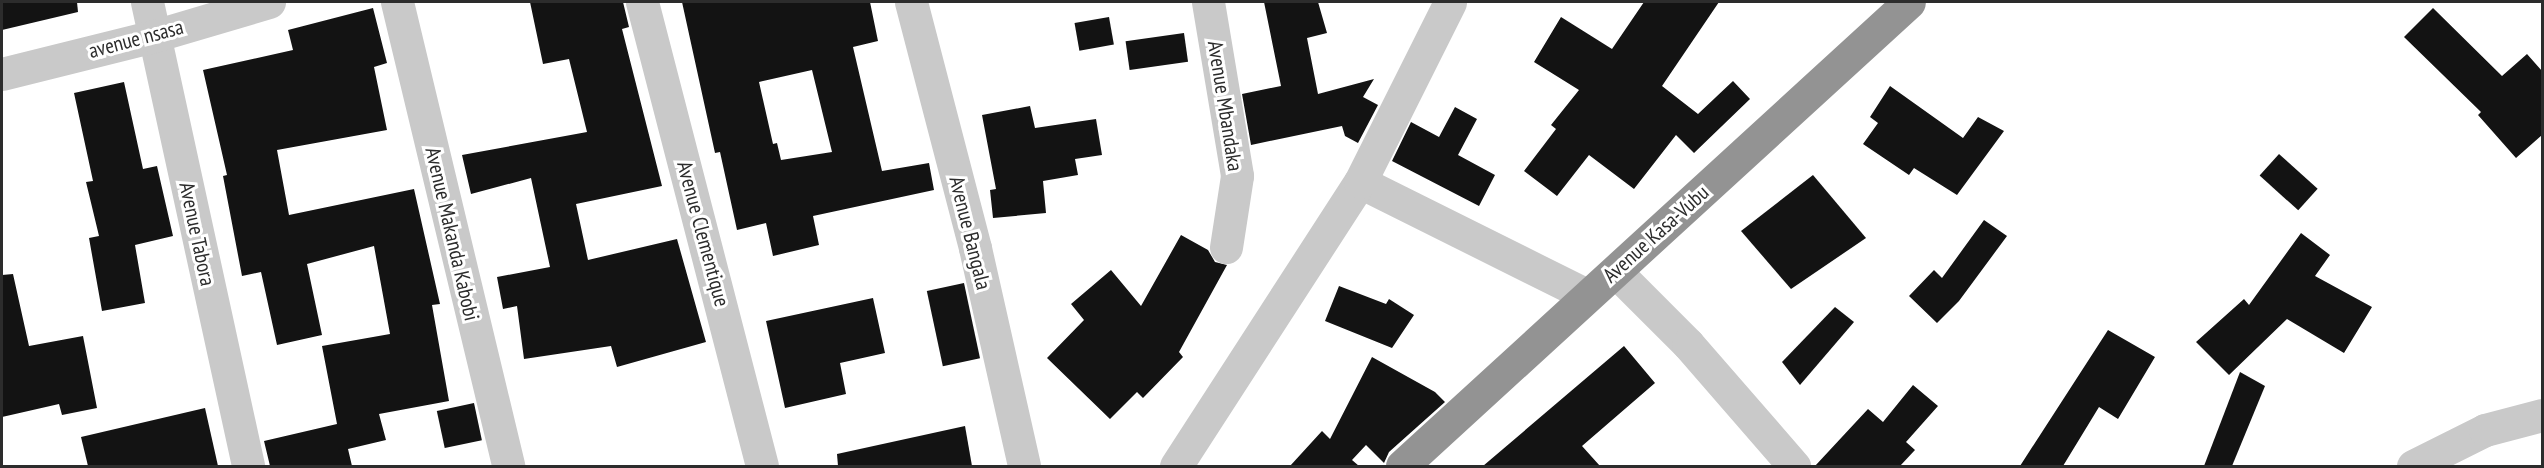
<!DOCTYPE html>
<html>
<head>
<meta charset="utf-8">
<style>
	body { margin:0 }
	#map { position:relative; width:2544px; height:468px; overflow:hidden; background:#fff; font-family:"PT Sans Narrow",sans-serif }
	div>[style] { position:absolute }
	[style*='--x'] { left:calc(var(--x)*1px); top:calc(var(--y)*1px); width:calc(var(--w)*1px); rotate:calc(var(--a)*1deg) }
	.building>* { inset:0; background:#131313; transform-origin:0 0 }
	.minor>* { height:33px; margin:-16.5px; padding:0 16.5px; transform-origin:16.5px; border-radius:16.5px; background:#c9c9c9 }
	.highway>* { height:33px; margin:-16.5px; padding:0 16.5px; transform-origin:16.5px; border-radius:16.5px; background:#939393 }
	span { translate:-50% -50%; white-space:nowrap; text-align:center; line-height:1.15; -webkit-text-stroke:6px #fff; paint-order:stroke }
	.street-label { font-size:21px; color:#2c2c2c }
	.frame { position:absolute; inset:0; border:3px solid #2c2c2c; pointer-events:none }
</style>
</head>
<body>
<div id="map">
	<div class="building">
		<i style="clip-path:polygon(2px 2px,77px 2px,78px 12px,2px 30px)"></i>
		<i style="clip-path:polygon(530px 2px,623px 2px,629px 27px,622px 29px,662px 186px,576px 204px,588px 260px,677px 239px,706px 342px,617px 367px,611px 346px,524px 359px,517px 306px,503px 309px,497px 277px,550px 267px,531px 178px,471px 194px,462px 155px,587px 132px,569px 59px,543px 64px)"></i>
		<i style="clip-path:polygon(evenodd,682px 2px,870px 2px,878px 41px,853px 47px,882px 171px,929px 163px,934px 190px,813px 216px,819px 245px,773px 256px,766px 223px,737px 230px,720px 152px,715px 153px,682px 2px,812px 70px,832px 152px,781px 160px,777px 143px,773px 144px,759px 82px,812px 70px)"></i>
		<i style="clip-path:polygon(1264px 2px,1318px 2px,1327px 33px,1307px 38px,1318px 94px,1374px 79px,1363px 97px,1378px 105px,1358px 143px,1345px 136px,1342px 126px,1251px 145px,1242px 94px,1281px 86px)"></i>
		<i style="clip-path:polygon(1644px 2px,1719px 2px,1662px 86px,1698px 114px,1733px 81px,1750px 99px,1694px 153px,1676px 135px,1634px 189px,1589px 155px,1557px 196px,1524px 171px,1556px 129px,1551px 125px,1579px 90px,1534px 62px,1561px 17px,1612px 49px)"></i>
		<i style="clip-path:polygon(373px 8px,387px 63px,374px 67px,387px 130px,277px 150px,289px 215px,414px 189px,440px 304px,432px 305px,449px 401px,379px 414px,386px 440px,348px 449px,352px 466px,270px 466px,264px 441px,337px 424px,322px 346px,390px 334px,374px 246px,307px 264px,322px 335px,277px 345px,261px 272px,242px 276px,223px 176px,227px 175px,203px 70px,293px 50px,288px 30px)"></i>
		<i style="clip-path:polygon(2433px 8px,2502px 76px,2527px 54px,2542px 71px,2542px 135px,2516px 158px,2478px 115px,2481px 112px,2404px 37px)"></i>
		<i style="left:1109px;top:17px;width:28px;height:35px;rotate:80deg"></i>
		<i style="left:1184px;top:33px;width:29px;height:59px;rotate:82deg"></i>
		<i style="clip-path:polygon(124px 82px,143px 169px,157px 166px,173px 236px,135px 245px,145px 303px,102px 311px,89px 238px,99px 236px,86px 182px,93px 181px,74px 93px)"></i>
		<i style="clip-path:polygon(1890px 86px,1963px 138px,1978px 117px,2004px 131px,1957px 195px,1914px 168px,1909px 175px,1863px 144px,1878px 123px,1870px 117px)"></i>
		<i style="clip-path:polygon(1030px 106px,1035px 128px,1096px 119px,1102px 155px,1075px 159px,1078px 175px,1043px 181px,1046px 213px,993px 218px,990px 190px,996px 189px,982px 115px)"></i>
		<i style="clip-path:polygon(1455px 107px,1477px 119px,1458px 155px,1495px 175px,1479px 206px,1392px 161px,1411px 122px,1439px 137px)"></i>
		<i style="left:2279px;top:154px;width:52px;height:29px;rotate:42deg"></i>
		<i style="clip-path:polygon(1813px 175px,1866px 238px,1791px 289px,1741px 231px)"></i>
		<i style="clip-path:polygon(1984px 220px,2007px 236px,1959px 301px,1937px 323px,1909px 296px,1934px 270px,1942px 278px)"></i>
		<i style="clip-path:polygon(2301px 233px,2330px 255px,2315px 276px,2372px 307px,2344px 353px,2287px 319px,2229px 375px,2196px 342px,2244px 299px,2249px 305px)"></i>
		<i style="clip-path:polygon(1181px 235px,1208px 250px,1215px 262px,1227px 265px,1179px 352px,1183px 357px,1143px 398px,1137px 392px,1110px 419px,1047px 358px,1084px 320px,1071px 304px,1111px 270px,1141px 306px)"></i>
		<i style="clip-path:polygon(13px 274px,29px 346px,83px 336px,97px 408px,62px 415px,59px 404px,2px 417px,2px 275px)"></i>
		<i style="left:964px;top:283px;width:77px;height:38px;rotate:78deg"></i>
		<i style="clip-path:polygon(1339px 286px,1386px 304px,1389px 299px,1414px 315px,1392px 348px,1325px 321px)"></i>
		<i style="clip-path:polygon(873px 298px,885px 353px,840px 363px,846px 394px,785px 408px,766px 321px)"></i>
		<i style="clip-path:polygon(1835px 307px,1854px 322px,1800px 385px,1782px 362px)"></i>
		<i style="clip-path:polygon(2108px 330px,2155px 357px,2118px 419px,2099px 407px,2063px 466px,2020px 466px)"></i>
		<i style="clip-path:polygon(1624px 346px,1655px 383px,1582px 446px,1600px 466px,1483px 466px)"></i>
		<i style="clip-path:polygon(1372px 357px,1435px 392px,1445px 402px,1389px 452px,1384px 463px,1366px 445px,1352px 460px,1359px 466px,1290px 466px,1322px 431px,1330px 439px)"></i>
		<i style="clip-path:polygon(2240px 372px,2265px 386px,2232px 466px,2204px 466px)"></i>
		<i style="clip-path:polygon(1913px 385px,1938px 406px,1906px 442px,1915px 450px,1900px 466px,1815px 466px,1868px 409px,1883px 422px)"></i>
		<i style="left:474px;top:403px;width:38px;height:38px;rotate:78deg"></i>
		<i style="clip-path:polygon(205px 408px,218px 466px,88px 466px,81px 437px)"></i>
		<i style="clip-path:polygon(965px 426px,972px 466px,838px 466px,837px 454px)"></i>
	</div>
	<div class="minor">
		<i style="--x:147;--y:2;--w:475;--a:77.7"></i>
		<i style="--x:397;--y:2;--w:477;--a:76.5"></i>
		<i style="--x:642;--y:2;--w:479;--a:75.5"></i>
		<i style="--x:911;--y:2;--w:254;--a:75.4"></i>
		<i style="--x:975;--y:248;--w:223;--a:77.3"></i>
		<i style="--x:1208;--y:2;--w:176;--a:80.5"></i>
		<i style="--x:1237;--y:176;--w:72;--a:98.8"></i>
		<i style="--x:2;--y:74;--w:157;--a:-14"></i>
		<i style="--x:154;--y:36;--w:120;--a:-16.5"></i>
		<i style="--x:1360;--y:182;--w:254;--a:26.5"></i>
		<i style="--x:1616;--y:272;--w:102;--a:45"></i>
		<i style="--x:1688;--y:344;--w:162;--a:49"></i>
		<i style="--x:1176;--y:466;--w:338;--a:-57.1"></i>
		<i style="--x:1360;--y:182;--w:201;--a:-63.4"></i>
		<i style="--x:2413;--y:466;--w:80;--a:-26.6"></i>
		<i style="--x:2485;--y:430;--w:59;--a:-14.7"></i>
	</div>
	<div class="highway">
		<i style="--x:1402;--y:466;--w:687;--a:-42.46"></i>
	</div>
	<div class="street-label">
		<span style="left:136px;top:39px;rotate:-15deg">avenue nsasa</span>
		<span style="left:1225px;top:106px;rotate:81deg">Avenue Mbandaka</span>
		<span style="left:970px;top:233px;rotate:76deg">Avenue Bangala</span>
		<span style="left:197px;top:234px;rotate:78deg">Avenue Tabora</span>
		<span style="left:452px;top:234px;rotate:77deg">Avenue Makanda Kabobi</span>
		<span style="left:703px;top:234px;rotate:75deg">Avenue Clementique</span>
		<span style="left:1656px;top:234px;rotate:-42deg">Avenue Kasa-Vubu</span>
	</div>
	<div class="frame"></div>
</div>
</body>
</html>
